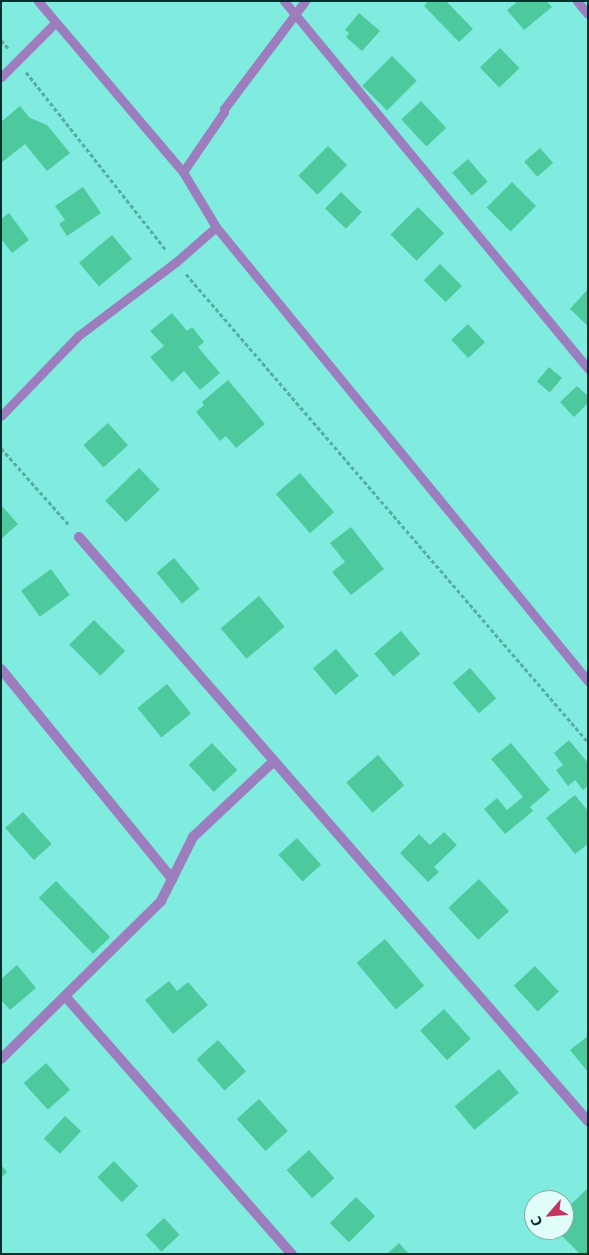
<!DOCTYPE html>
<html>
<head>
<meta charset="utf-8">
<style>
	body { margin:0 }
	#map { position:relative; width:589px; height:1255px; overflow:hidden; background:#80ebdf; font-family:"Noto Sans",sans-serif }
	div>[style] { position:absolute }
	[style*='--x'] { left:calc(var(--x)*1px); top:calc(var(--y)*1px); width:calc(var(--w)*1px); rotate:calc(var(--a)*1deg) }
	.building>* { inset:0; background:#4dca9d; transform-origin:0 0 }
	.path>* { height:3px; margin-top:-1.5px; transform-origin:0; background:repeating-linear-gradient(90deg,#55ada4 0 4px,transparent 0 6.5px) }
	.lane>* { height:9px; margin:-4.5px; padding:0 4.5px; transform-origin:4.5px; border-radius:4.5px; background:#9c7dbd }
	.street>* { height:10px; margin:-5px; padding:0 5px; transform-origin:5px; border-radius:5px; background:#9c7dbd }
	span { translate:-50% -50%; white-space:nowrap; text-align:center; line-height:1.15; -webkit-text-stroke:4px #e0fdf9; paint-order:stroke }
	.frame { position:absolute; inset:0; border:2px solid #00302c; pointer-events:none }
	.north { position:absolute; left:524px; top:1190px; width:50px; height:50px; box-sizing:border-box; background:#e0fdf9; border:1px solid #86aba7; border-radius:50%; rotate:243deg; font-size:14px; font-weight:700; line-height:20px; text-align:center; color:#00302c }
	.north::after { content:''; display:block; margin:auto; width:18px; height:22px; background:#c23462; clip-path:polygon(50% 0,100% 100%,50% 72%,0 100%) }
</style>
</head>
<body>
<div id="map">
	<div class="building">
		<i style="clip-path:polygon(428px 1px,446px 1px,473px 29px,459px 42px,424px 6px)"></i>
		<i style="clip-path:polygon(518px 1px,546px 1px,552px 7px,524px 30px,507px 10px)"></i>
		<i style="clip-path:polygon(359px 13px,380px 31px,362px 51px,346px 37px,349px 33px,345px 30px)"></i>
		<i style="left:500px;top:48px;width:28px;height:28px;rotate:46deg"></i>
		<i style="left:392px;top:56px;width:35px;height:42px;rotate:45deg"></i>
		<i style="left:421px;top:101px;width:37px;height:27px;rotate:47deg"></i>
		<i style="clip-path:polygon(20px 106px,30px 118px,47px 125px,70px 153px,47px 171px,25px 144px,1px 163px,1px 122px)"></i>
		<i style="left:328px;top:146px;width:27px;height:42px;rotate:45deg"></i>
		<i style="left:540px;top:148px;width:20px;height:21px;rotate:49deg"></i>
		<i style="left:468px;top:159px;width:30px;height:21px;rotate:49deg"></i>
		<i style="left:512px;top:182px;width:34px;height:36px;rotate:45deg"></i>
		<i style="clip-path:polygon(83px 187px,101px 213px,67px 236px,59px 224px,65px 220px,55px 206px)"></i>
		<i style="left:341px;top:192px;width:29px;height:23px;rotate:44deg"></i>
		<i style="left:418px;top:207px;width:37px;height:39px;rotate:45deg"></i>
		<i style="clip-path:polygon(9px 213px,29px 240px,12px 253px,1px 239px,1px 219px)"></i>
		<i style="left:112px;top:235px;width:31px;height:43px;rotate:50deg"></i>
		<i style="left:440px;top:264px;width:31px;height:23px;rotate:45deg"></i>
		<i style="clip-path:polygon(588px 289px,588px 326px,570px 309px)"></i>
		<i style="clip-path:polygon(172px 313px,187px 331px,192px 327px,204px 342px,198px 347px,220px 373px,200px 390px,184px 371px,172px 382px,150px 357px,164px 346px,150px 331px)"></i>
		<i style="left:468px;top:324px;width:25px;height:23px;rotate:47deg"></i>
		<i style="left:549px;top:367px;width:17px;height:19px;rotate:40deg"></i>
		<i style="clip-path:polygon(228px 380px,265px 424px,236px 448px,226px 436px,220px 441px,196px 412px,204px 405px,202px 402px)"></i>
		<i style="clip-path:polygon(577px 386px,588px 396px,588px 403px,574px 417px,560px 402px)"></i>
		<i style="left:108px;top:423px;width:30px;height:33px;rotate:48deg"></i>
		<i style="left:139px;top:468px;width:30px;height:47px;rotate:46deg"></i>
		<i style="left:300px;top:473px;width:52px;height:32px;rotate:49deg"></i>
		<i style="clip-path:polygon(1px 505px,18px 524px,1px 539px)"></i>
		<i style="clip-path:polygon(351px 527px,384px 569px,351px 595px,332px 572px,345px 562px,330px 543px)"></i>
		<i style="left:174px;top:558px;width:40px;height:23px;rotate:50deg"></i>
		<i style="left:51px;top:569px;width:32px;height:37px;rotate:54deg"></i>
		<i style="left:259px;top:596px;width:40px;height:50px;rotate:50deg"></i>
		<i style="left:94px;top:620px;width:44px;height:35px;rotate:45deg"></i>
		<i style="left:401px;top:631px;width:30px;height:35px;rotate:50deg"></i>
		<i style="left:336px;top:649px;width:35px;height:30px;rotate:50deg"></i>
		<i style="left:470px;top:668px;width:40px;height:23px;rotate:49deg"></i>
		<i style="left:167px;top:684px;width:38px;height:38px;rotate:51deg"></i>
		<i style="clip-path:polygon(569px 740px,588px 763px,588px 786px,583px 790px,575px 780px,568px 786px,556px 770px,563px 765px,554px 753px)"></i>
		<i style="left:212px;top:743px;width:37px;height:32px;rotate:47deg"></i>
		<i style="clip-path:polygon(511px 743px,550px 790px,530px 807px,533px 811px,505px 834px,484px 809px,497px 798px,507px 810px,523px 797px,491px 759px)"></i>
		<i style="left:378px;top:755px;width:40px;height:42px;rotate:49deg"></i>
		<i style="clip-path:polygon(575px 795px,588px 811px,588px 844px,575px 854px,546px 818px)"></i>
		<i style="left:23px;top:812px;width:43px;height:24px;rotate:48deg"></i>
		<i style="clip-path:polygon(444px 832px,457px 845px,434px 867px,439px 872px,428px 882px,400px 853px,419px 834px,430px 845px)"></i>
		<i style="left:297px;top:838px;width:36px;height:25px;rotate:48deg"></i>
		<i style="left:479px;top:879px;width:44px;height:42px;rotate:47deg"></i>
		<i style="left:56px;top:881px;width:78px;height:24px;rotate:46deg"></i>
		<i style="left:385px;top:939px;width:61px;height:37px;rotate:50deg"></i>
		<i style="clip-path:polygon(17px 965px,36px 988px,10px 1010px,1px 1000px,1px 979px)"></i>
		<i style="left:535px;top:966px;width:35px;height:29px;rotate:47deg"></i>
		<i style="clip-path:polygon(169px 981px,177px 991px,188px 982px,208px 1005px,173px 1034px,145px 1000px)"></i>
		<i style="left:444px;top:1009px;width:40px;height:32px;rotate:48deg"></i>
		<i style="clip-path:polygon(588px 1036px,588px 1072px,570px 1050px)"></i>
		<i style="left:218px;top:1040px;width:42px;height:29px;rotate:48deg"></i>
		<i style="left:46px;top:1063px;width:36px;height:30px;rotate:48deg"></i>
		<i style="left:499px;top:1069px;width:31px;height:58px;rotate:50deg"></i>
		<i style="left:259px;top:1099px;width:43px;height:30px;rotate:48deg"></i>
		<i style="left:65px;top:1116px;width:22px;height:31px;rotate:43deg"></i>
		<i style="left:309px;top:1150px;width:38px;height:30px;rotate:48deg"></i>
		<i style="left:114px;top:1161px;width:35px;height:23px;rotate:46deg"></i>
		<i style="clip-path:polygon(1px 1165px,7px 1172px,1px 1178px)"></i>
		<i style="clip-path:polygon(588px 1188px,588px 1254px,580px 1254px,556px 1230px,564px 1230px,564px 1211px)"></i>
		<i style="left:356px;top:1197px;width:27px;height:37px;rotate:45deg"></i>
		<i style="left:164px;top:1218px;width:23px;height:25px;rotate:47deg"></i>
		<i style="clip-path:polygon(399px 1243px,409px 1254px,387px 1254px)"></i>
	</div>
	<div class="path">
		<i style="--x:1;--y:40;--w:12;--a:48"></i>
		<i style="--x:26;--y:72;--w:226;--a:51.8"></i>
		<i style="--x:186;--y:274;--w:617;--a:49.34"></i>
		<i style="--x:1;--y:448;--w:104;--a:48.5"></i>
	</div>
	<div class="lane">
		<i style="--x:38;--y:1;--w:224;--a:49.7"></i>
		<i style="--x:183;--y:172;--w:64;--a:59"></i>
		<i style="--x:216;--y:227;--w:587;--a:50.67"></i>
		<i style="--x:284;--y:1;--w:477;--a:50.4"></i>
		<i style="--x:577;--y:1;--w:17;--a:50"></i>
		<i style="--x:1;--y:77;--w:76;--a:-45"></i>
		<i style="--x:183;--y:172;--w:73;--a:-55.7"></i>
		<i style="--x:224;--y:112;--w:3;--a:-90"></i>
		<i style="--x:224;--y:109;--w:135;--a:-53.1"></i>
		<i style="--x:1;--y:416;--w:111;--a:-46.1"></i>
		<i style="--x:78;--y:336;--w:123;--a:-37.1"></i>
		<i style="--x:176;--y:262;--w:53;--a:-41.2"></i>
	</div>
	<div class="street">
		<i style="--x:79;--y:537;--w:775;--a:48.93"></i>
		<i style="--x:1;--y:669;--w:271;--a:50.8"></i>
		<i style="--x:65;--y:996;--w:344;--a:48.7"></i>
		<i style="--x:1;--y:1059;--w:225;--a:-44.6"></i>
		<i style="--x:161;--y:901;--w:72;--a:-63.4"></i>
		<i style="--x:193;--y:837;--w:111;--a:-43.2"></i>
	</div>
	<div class="frame"></div>
	<div class="north">С</div>
</div>
</body>
</html>
